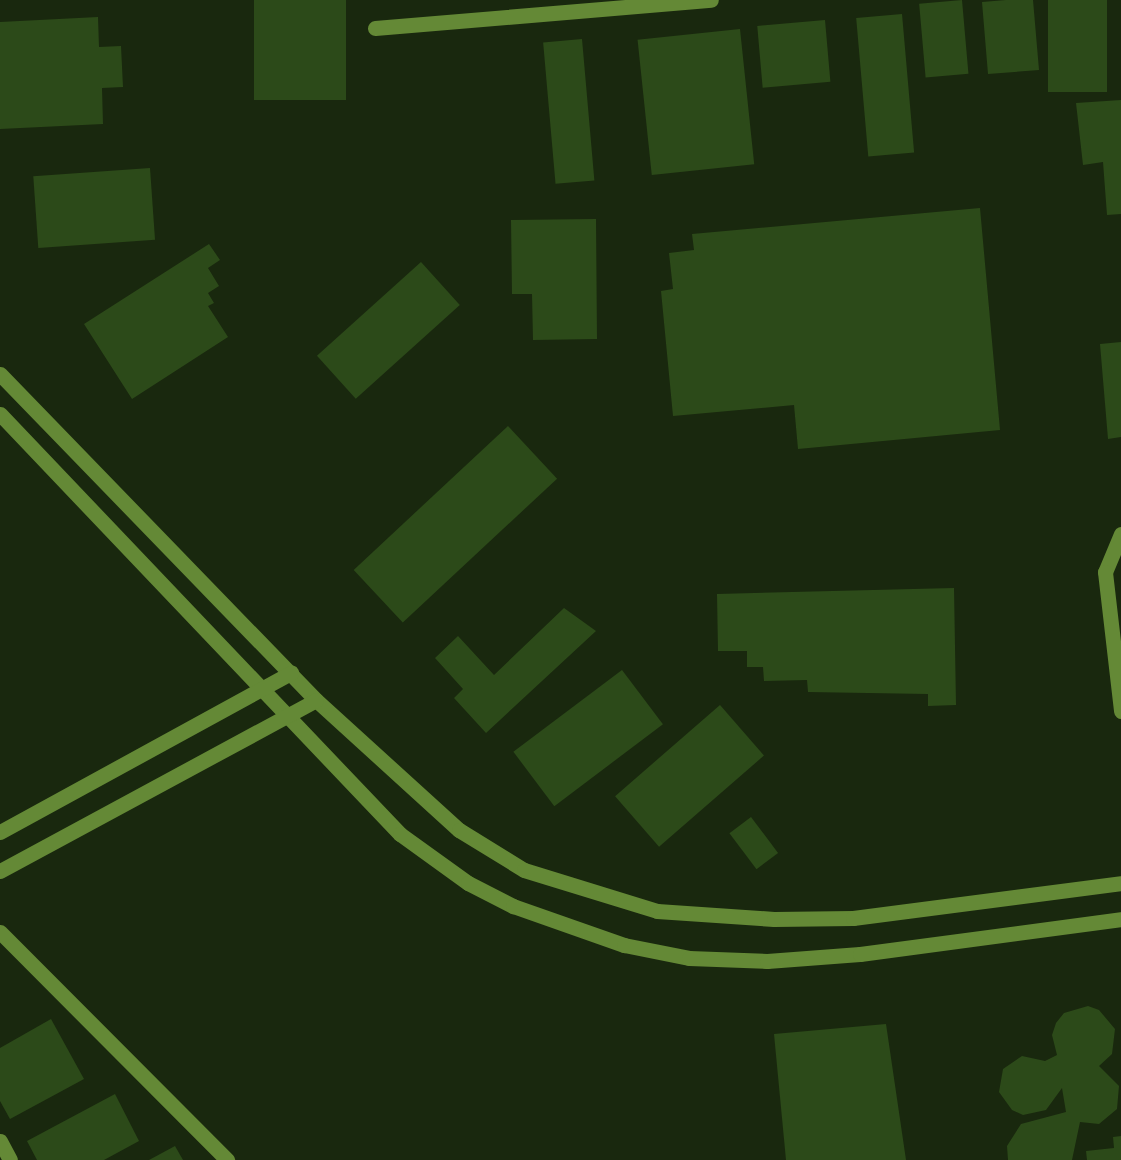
<!DOCTYPE html>
<html>
<head>
<meta charset="utf-8">
<style>
	body { margin:0 }
	#map { position:relative; width:1121px; height:1160px; overflow:hidden; background:#19280e; font-family:Montserrat,sans-serif }
	div>[style] { position:absolute }
	[style*='--x'] { left:calc(var(--x)*1px); top:calc(var(--y)*1px); width:calc(var(--w)*1px); rotate:calc(var(--a)*1deg) }
	.building>* { inset:0; background:#2c4a19; transform-origin:0 0 }
	.minor>* { height:15px; margin:-7.5px; padding:0 7.5px; transform-origin:7.5px; border-radius:7.5px; background:#648936 }
	span { translate:-50% -50%; white-space:nowrap; text-align:center; line-height:1.15; -webkit-text-stroke:6px #19280e; paint-order:stroke }
</style>
</head>
<body>
<div id="map">
	<div class="building">
		<i style="left:254px;top:0;width:92px;height:100px"></i>
		<i style="left:962px;top:0;width:74px;height:43px;rotate:85deg"></i>
		<i style="clip-path:polygon(1006px 0,1033px 0,1039px 70px,988px 74px,982px 2px)"></i>
		<i style="left:1048px;top:0;width:59px;height:92px"></i>
		<i style="left:902px;top:14px;width:139px;height:46px;rotate:85deg"></i>
		<i style="clip-path:polygon(98px 17px,99px 47px,121px 46px,123px 87px,102px 88px,103px 124px,0 129px,0 22px)"></i>
		<i style="left:825px;top:20px;width:62px;height:68px;rotate:85deg"></i>
		<i style="left:740px;top:29px;width:136px;height:103px;rotate:84deg"></i>
		<i style="left:582px;top:39px;width:142px;height:39px;rotate:85deg"></i>
		<i style="clip-path:polygon(1121px 100px,1121px 214px,1107px 215px,1103px 162px,1083px 165px,1076px 103px)"></i>
		<i style="left:150px;top:168px;width:72px;height:117px;rotate:86deg"></i>
		<i style="clip-path:polygon(980px 208px,1000px 430px,798px 449px,794px 405px,673px 416px,661px 291px,673px 289px,669px 253px,694px 250px,692px 234px)"></i>
		<i style="clip-path:polygon(596px 219px,597px 339px,533px 340px,532px 294px,512px 294px,511px 220px)"></i>
		<i style="clip-path:polygon(209px 244px,220px 260px,208px 268px,219px 286px,208px 293px,214px 303px,208px 306px,228px 337px,132px 399px,84px 324px)"></i>
		<i style="left:421px;top:262px;width:58px;height:140px;rotate:48deg"></i>
		<i style="clip-path:polygon(1121px 342px,1121px 437px,1108px 439px,1100px 344px)"></i>
		<i style="left:508px;top:426px;width:72px;height:211px;rotate:47deg"></i>
		<i style="clip-path:polygon(954px 588px,956px 705px,928px 706px,928px 694px,808px 692px,807px 680px,764px 681px,763px 667px,747px 667px,747px 651px,718px 651px,717px 594px)"></i>
		<i style="clip-path:polygon(564px 608px,596px 631px,486px 733px,454px 698px,463px 689px,435px 658px,458px 636px,494px 675px)"></i>
		<i style="left:622px;top:670px;width:68px;height:136px;rotate:53deg"></i>
		<i style="left:720px;top:705px;width:67px;height:139px;rotate:49deg"></i>
		<i style="left:751px;top:817px;width:45px;height:27px;rotate:53deg"></i>
		<i style="clip-path:polygon(1088px 1006px,1099px 1010px,1115px 1029px,1112px 1054px,1099px 1066px,1119px 1086px,1117px 1109px,1099px 1124px,1080px 1122px,1072px 1160px,1008px 1160px,1007px 1146px,1021px 1124px,1066px 1112px,1062px 1088px,1046px 1110px,1023px 1115px,1012px 1110px,999px 1092px,1003px 1069px,1022px 1056px,1045px 1061px,1057px 1055px,1052px 1035px,1056px 1023px,1064px 1013px)"></i>
		<i style="clip-path:polygon(51px 1019px,84px 1079px,10px 1119px,0 1101px,0 1048px)"></i>
		<i style="clip-path:polygon(886px 1024px,906px 1160px,786px 1160px,774px 1034px)"></i>
		<i style="clip-path:polygon(115px 1094px,139px 1141px,104px 1160px,37px 1160px,27px 1141px)"></i>
		<i style="clip-path:polygon(1121px 1136px,1121px 1160px,1087px 1160px,1086px 1151px,1114px 1148px,1113px 1137px)"></i>
		<i style="clip-path:polygon(175px 1146px,183px 1160px,149px 1160px)"></i>
	</div>
	<div class="minor">
		<i style="--x:375;--y:28;--w:337;--a:-4.8"></i>
		<i style="--x:0;--y:374;--w:454;--a:45.9"></i>
		<i style="--x:316;--y:700;--w:193;--a:42.3"></i>
		<i style="--x:459;--y:830;--w:76;--a:31.6"></i>
		<i style="--x:524;--y:870;--w:139;--a:17.1"></i>
		<i style="--x:657;--y:911;--w:117;--a:3.9"></i>
		<i style="--x:774;--y:919;--w:79;--a:-0.7"></i>
		<i style="--x:853;--y:918;--w:270;--a:-7.4"></i>
		<i style="--x:0;--y:414;--w:580;--a:46.4"></i>
		<i style="--x:400;--y:834;--w:84;--a:35.8"></i>
		<i style="--x:468;--y:883;--w:51;--a:27.1"></i>
		<i style="--x:513;--y:906;--w:118;--a:19.4"></i>
		<i style="--x:624;--y:945;--w:66;--a:11.3"></i>
		<i style="--x:689;--y:958;--w:78;--a:2.2"></i>
		<i style="--x:767;--y:961;--w:93;--a:-4.3"></i>
		<i style="--x:860;--y:954;--w:263;--a:-7.6"></i>
		<i style="--x:1121;--y:534;--w:41;--a:112.8"></i>
		<i style="--x:1105;--y:572;--w:140;--a:83.4"></i>
		<i style="--x:0;--y:832;--w:332;--a:-28.7"></i>
		<i style="--x:0;--y:871;--w:359;--a:-28.4"></i>
		<i style="--x:0;--y:932;--w:322;--a:45.1"></i>
		<i style="--x:0;--y:1141;--w:21;--a:62"></i>
	</div>
</div>
</body>
</html>
